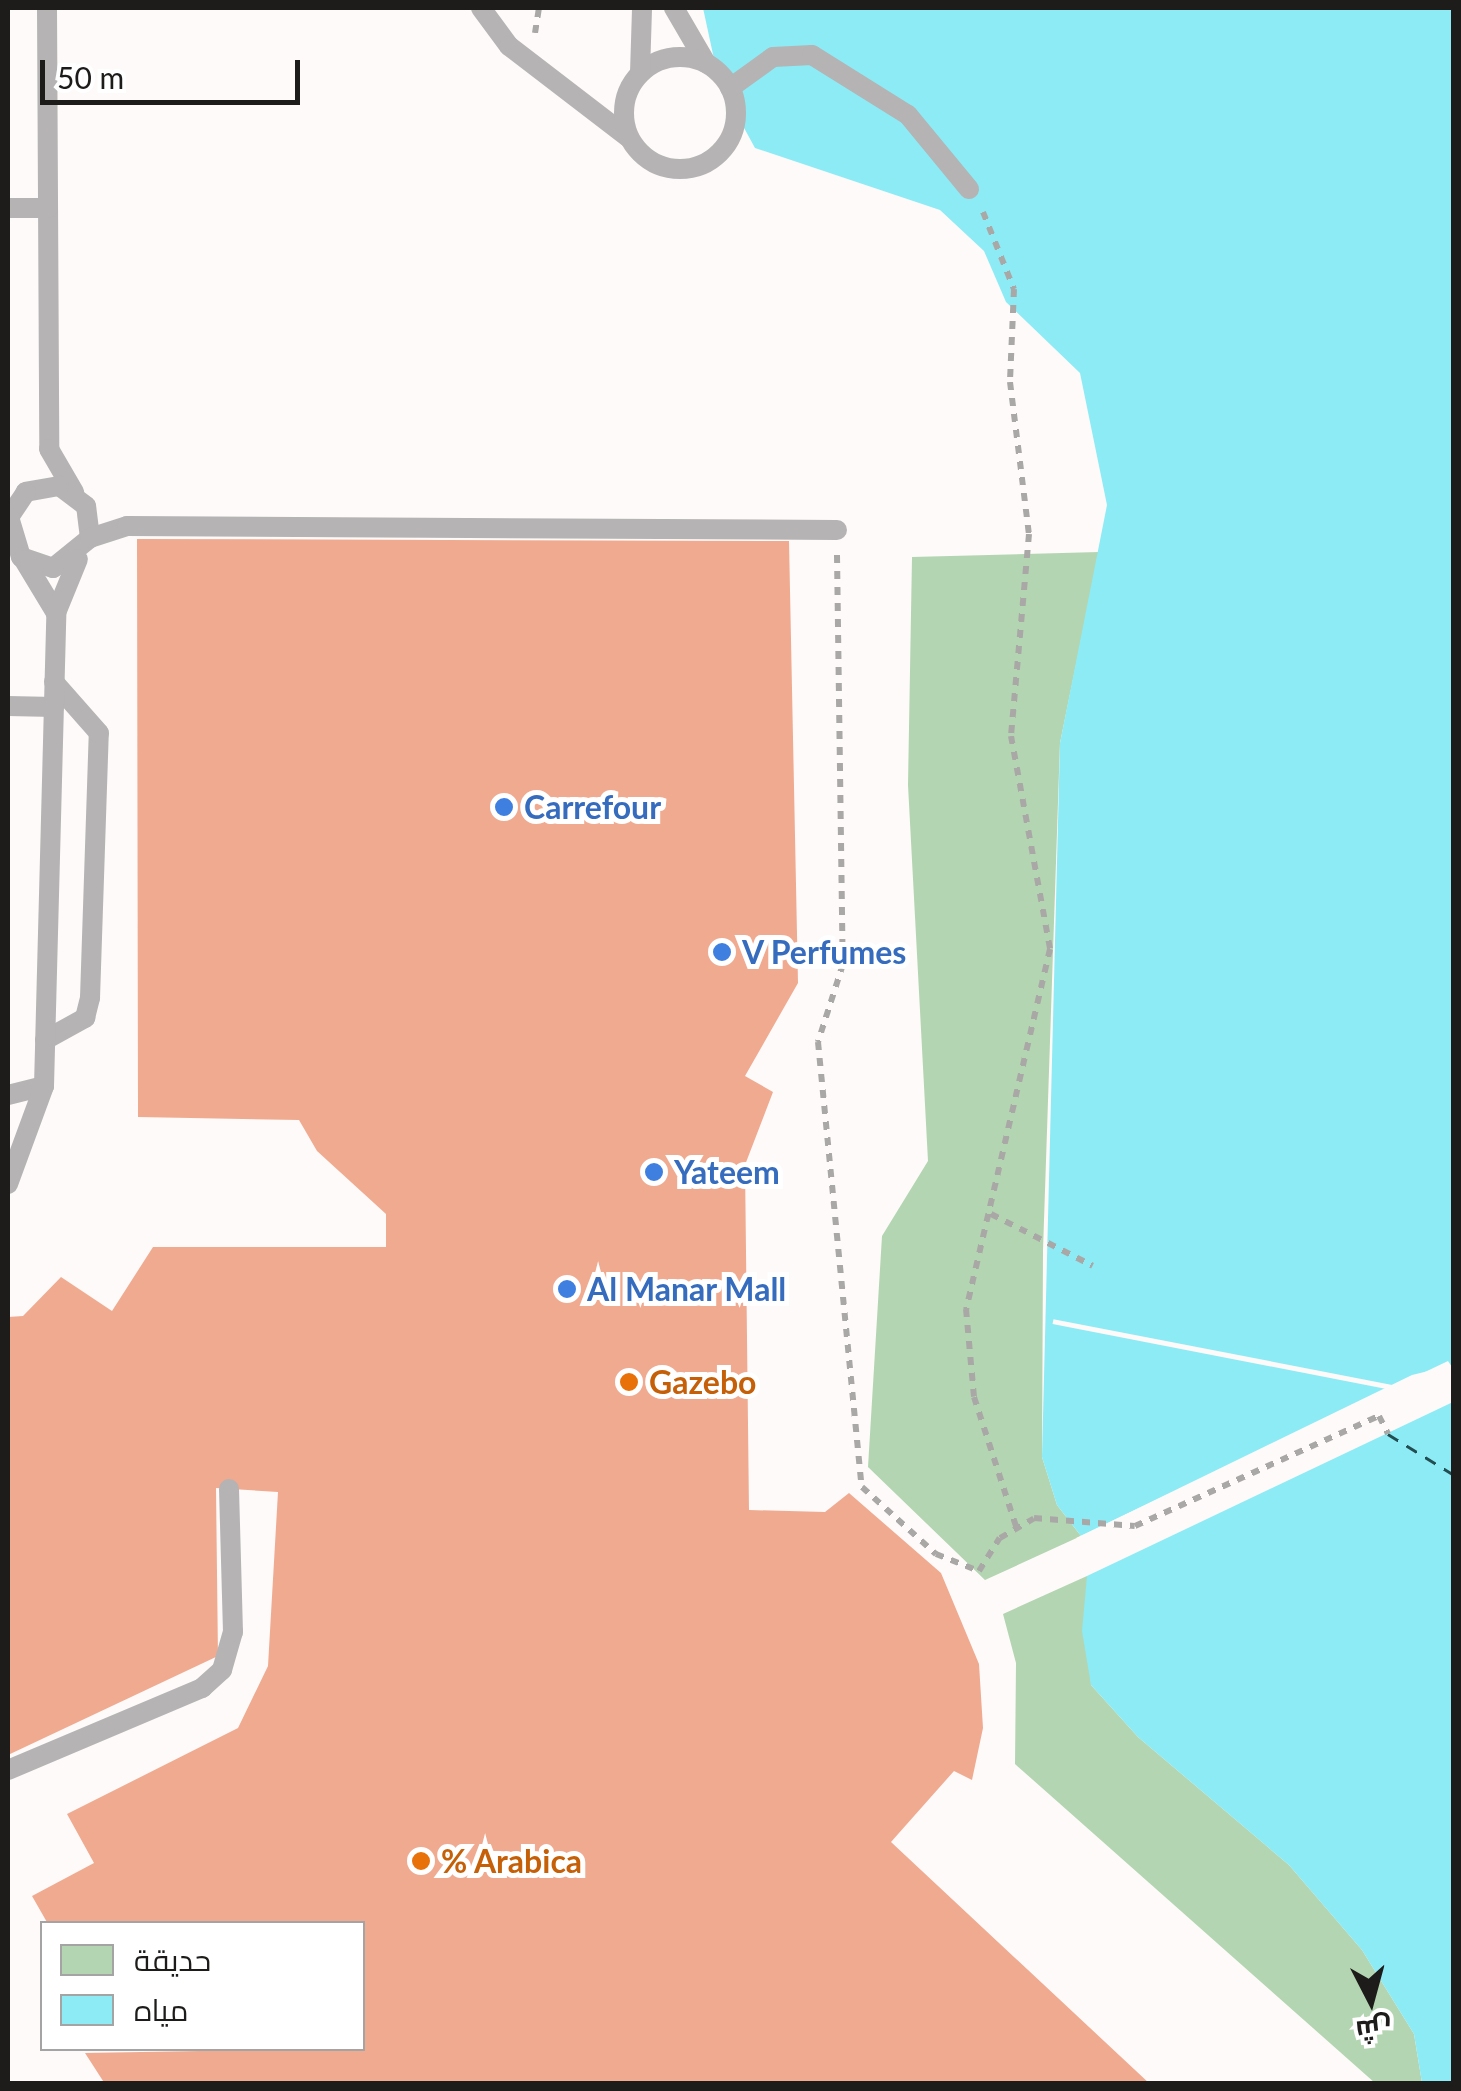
<!DOCTYPE html>
<html>
<head>
<meta charset="utf-8">
<style>
	body { margin:0 }
	#map { position:relative; width:1461px; height:2091px; overflow:hidden; background:#fdfaf9; font-family:Lato,Cairo,sans-serif }
	div>[style] { position:absolute }
	[style*='--x'] { left:calc(var(--x)*1px); top:calc(var(--y)*1px); width:calc(var(--w)*1px); rotate:calc(var(--a)*1deg) }
	.green>* { inset:0; background:#b3d5b1 }
	.water>* { inset:0; background:#8cebf5 }
	.pier>* { inset:0; background:#fdfaf9; transform-origin:0 0 }
	.ferry>* { height:2.5px; margin-top:-1.25px; transform-origin:0; background:repeating-linear-gradient(90deg,#224e52 0 12px,transparent 0 22px) }
	.building>* { inset:0; background:#f0aa90 }
	.path>* { height:6px; margin-top:-3px; transform-origin:0; background:repeating-linear-gradient(90deg,#aaa8a7 0 8px,transparent 0 16px) }
	.lane>* { height:20px; margin:-10px; padding:0 10px; transform-origin:10px; border-radius:10px; background:#b5b3b3 }
	.lane>.ring { margin:-10px; padding:0; box-sizing:content-box; background:none; border:20px solid #b5b3b3; border-radius:50% }
	.dots>* { width:28px; height:28px; translate:-50% -50%; box-sizing:border-box; border:5px solid #fff; border-radius:50% }
	span { translate:-50% -50%; white-space:nowrap; text-align:center; line-height:1.15; -webkit-text-stroke:10px #fff; paint-order:stroke }
	.shop-label { font-size:32px; color:#366cbe; font-weight:700 }
	.left { translate:0 -50%; text-align:left }
	.food-label { font-size:32px; color:#c56008; font-weight:700 }
	.frame { position:absolute; inset:0; border:10px solid #1d1c1b; pointer-events:none }
	.legend { position:absolute; left:40px; top:1921px; width:325px; height:130px; box-sizing:border-box; background:#fff; border:2px solid #a5a4a4; margin:0; padding:12px 18px; list-style:none; font-size:30px; color:#1d1c1b }
	.legend li { display:flex; align-items:center; gap:20px; height:50px }
	.legend b { width:50px; border:2px solid #a5a4a4 }
	.north { position:absolute; left:1321px; top:1951px; width:100px; height:100px; -webkit-text-stroke:8px #fff; paint-order:stroke; rotate:174deg; font-size:28px; font-weight:700; line-height:40px; text-align:center; color:#1d1c1b }
	.north::after { content:''; display:block; margin:auto; width:35px; height:45px; background:#1d1c1b; clip-path:polygon(50% 0,100% 100%,50% 72%,0 100%) }
	.scale { position:absolute; left:40px; top:60px; width:260px; height:45px; box-sizing:border-box; border:5px solid #1d1c1b; border-top:0; padding-left:12px; font-size:30px; line-height:35px; white-space:nowrap; color:#1d1c1b; -webkit-text-stroke:8px #fff; paint-order:stroke }
</style>
</head>
<body>
<div id="map">
	<div class="green">
		<i style="clip-path:polygon(1099px 552px,1060px 743px,1043px 1250px,1042px 1457px,1057px 1505px,1081px 1536px,985px 1580px,868px 1467px,882px 1236px,928px 1161px,908px 785px,912px 557px)"></i>
		<i style="clip-path:polygon(1087px 1576px,1091px 1685px,1138px 1737px,1289px 1865px,1362px 1950px,1414px 2034px,1422px 2083px,1375px 2083px,1015px 1764px,1016px 1663px,1003px 1614px)"></i>
	</div>
	<div class="water">
		<i style="clip-path:polygon(703px 8px,1453px 8px,1453px 1365px,1412px 1375px,1081px 1536px,1057px 1505px,1042px 1457px,1060px 743px,1107px 505px,1080px 373px,1006px 302px,984px 251px,940px 210px,755px 148px,719px 82px)"></i>
		<i style="clip-path:polygon(1453px 1402px,1453px 2083px,1422px 2083px,1414px 2034px,1362px 1950px,1289px 1865px,1138px 1737px,1091px 1685px,1082px 1631px,1087px 1576px)"></i>
	</div>
	<div class="pier">
		<i style="clip-path:polygon(1448px 1361px,1454px 1370px,1414px 1379px,1083px 1540px,1076px 1538px)"></i>
		<i style="left:1454px;top:1397px;width:5px;height:408px;rotate:101deg"></i>
	</div>
	<div class="ferry">
		<i style="--x:1388;--y:1434;--w:78;--a:31.8"></i>
	</div>
	<div class="building">
		<i style="clip-path:polygon(137px 539px,789px 541px,798px 983px,745px 1076px,773px 1092px,745px 1165px,749px 1510px,825px 1512px,849px 1493px,941px 1573px,979px 1664px,983px 1728px,972px 1780px,954px 1771px,891px 1842px,1150px 2084px,105px 2084px,85px 2053px,362px 2048px,362px 1924px,48px 1924px,32px 1896px,94px 1863px,67px 1814px,238px 1728px,268px 1666px,278px 1492px,216px 1488px,218px 1656px,8px 1755px,8px 1317px,23px 1316px,61px 1277px,112px 1311px,153px 1247px,386px 1247px,386px 1214px,317px 1151px,299px 1120px,138px 1117px)"></i>
	</div>
	<div class="path">
		<i style="--x:535;--y:33;--w:25;--a:-81"></i>
		<i style="--x:983;--y:212;--w:83;--a:68.1"></i>
		<i style="--x:1014;--y:289;--w:93;--a:92.5"></i>
		<i style="--x:1010;--y:382;--w:153;--a:82.9"></i>
		<i style="--x:1029;--y:534;--w:203;--a:95.1"></i>
		<i style="--x:1011;--y:736;--w:217;--a:79.6"></i>
		<i style="--x:1050;--y:949;--w:370;--a:103.1"></i>
		<i style="--x:966;--y:1309;--w:88;--a:84.8"></i>
		<i style="--x:974;--y:1397;--w:136;--a:72"></i>
		<i style="--x:837;--y:555;--w:409;--a:89.2"></i>
		<i style="--x:843;--y:964;--w:82;--a:107.8"></i>
		<i style="--x:818;--y:1042;--w:447;--a:84.4"></i>
		<i style="--x:862;--y:1487;--w:100;--a:42.2"></i>
		<i style="--x:936;--y:1554;--w:46;--a:21.6"></i>
		<i style="--x:979;--y:1571;--w:39;--a:-58"></i>
		<i style="--x:1000;--y:1538;--w:39;--a:-30"></i>
		<i style="--x:1034;--y:1518;--w:101;--a:4.5"></i>
		<i style="--x:1135;--y:1526;--w:268;--a:-24.3"></i>
		<i style="--x:1379;--y:1416;--w:20;--a:63"></i>
		<i style="--x:991;--y:1214;--w:114;--a:27"></i>
	</div>
	<div class="lane">
		<i style="--x:47;--y:8;--w:441;--a:89.7"></i>
		<i style="--x:49;--y:449;--w:50;--a:59.8"></i>
		<i style="--x:481;--y:8;--w:47;--a:53.6"></i>
		<i style="--x:509;--y:46;--w:151;--a:37.5"></i>
		<i style="--x:674;--y:8;--w:64;--a:59.8"></i>
		<i class="ring" style="left:624px;top:57px;width:92px;height:92px"></i>
		<i style="--x:640;--y:73;--w:65;--a:-88.2"></i>
		<i style="--x:730;--y:88;--w:53;--a:-35.8"></i>
		<i style="--x:773;--y:57;--w:39;--a:-3"></i>
		<i style="--x:812;--y:55;--w:113;--a:32"></i>
		<i style="--x:908;--y:115;--w:96;--a:50.5"></i>
		<i style="--x:8;--y:208;--w:40;--a:0"></i>
		<i style="--x:90;--y:538;--w:32;--a:-97"></i>
		<i style="--x:86;--y:506;--w:34;--a:-143"></i>
		<i style="--x:59;--y:486;--w:34;--a:170"></i>
		<i style="--x:26;--y:492;--w:30;--a:124"></i>
		<i style="--x:9;--y:517;--w:42;--a:73.3"></i>
		<i style="--x:21;--y:557;--w:34;--a:19"></i>
		<i style="--x:53;--y:568;--w:48;--a:-39"></i>
		<i style="--x:90;--y:538;--w:39;--a:-18"></i>
		<i style="--x:127;--y:526;--w:710;--a:0.32"></i>
		<i style="--x:24;--y:560;--w:62;--a:58.9"></i>
		<i style="--x:8;--y:706;--w:46;--a:1.2"></i>
		<i style="--x:45;--y:1040;--w:46;--a:-28.8"></i>
		<i style="--x:85;--y:1018;--w:21;--a:-76"></i>
		<i style="--x:90;--y:998;--w:265;--a:-88.1"></i>
		<i style="--x:99;--y:733;--w:68;--a:-131.4"></i>
		<i style="--x:8;--y:1095;--w:37;--a:-14"></i>
		<i style="--x:8;--y:1184;--w:104;--a:-69.8"></i>
		<i style="--x:44;--y:1086;--w:473;--a:-88.5"></i>
		<i style="--x:56;--y:613;--w:58;--a:-67.8"></i>
		<i style="--x:8;--y:1770;--w:211;--a:-22.9"></i>
		<i style="--x:202;--y:1688;--w:27;--a:-42"></i>
		<i style="--x:222;--y:1670;--w:40;--a:-74"></i>
		<i style="--x:233;--y:1632;--w:143;--a:-91.6"></i>
	</div>
	<div class="dots">
		<i style="left:504px;top:807px;background:#3f7fe0"></i>
		<i style="left:722px;top:952px;background:#3f7fe0"></i>
		<i style="left:654px;top:1172px;background:#3f7fe0"></i>
		<i style="left:567px;top:1289px;background:#3f7fe0"></i>
		<i style="left:629px;top:1382px;background:#e8710a"></i>
		<i style="left:421px;top:1861px;background:#e8710a"></i>
	</div>
	<div class="shop-label">
		<span class="left" style="left:524px;top:807px">Carrefour</span>
		<span class="left" style="left:742px;top:952px">V Perfumes</span>
		<span class="left" style="left:674px;top:1172px">Yateem</span>
		<span class="left" style="left:587px;top:1289px">Al Manar Mall</span>
	</div>
	<div class="food-label">
		<span class="left" style="left:649px;top:1382px">Gazebo</span>
		<span class="left" style="left:441px;top:1861px">% Arabica</span>
	</div>
	<div class="frame"></div>
	<ul class="legend">
	<li><b style="height:28px;background:#b3d5b1"></b>حديقة</li>
	<li><b style="height:28px;background:#8cebf5"></b>مياه</li>
	</ul>
	<div class="north">ش</div>
	<div class="scale">50 m</div>
</div>
</body>
</html>
